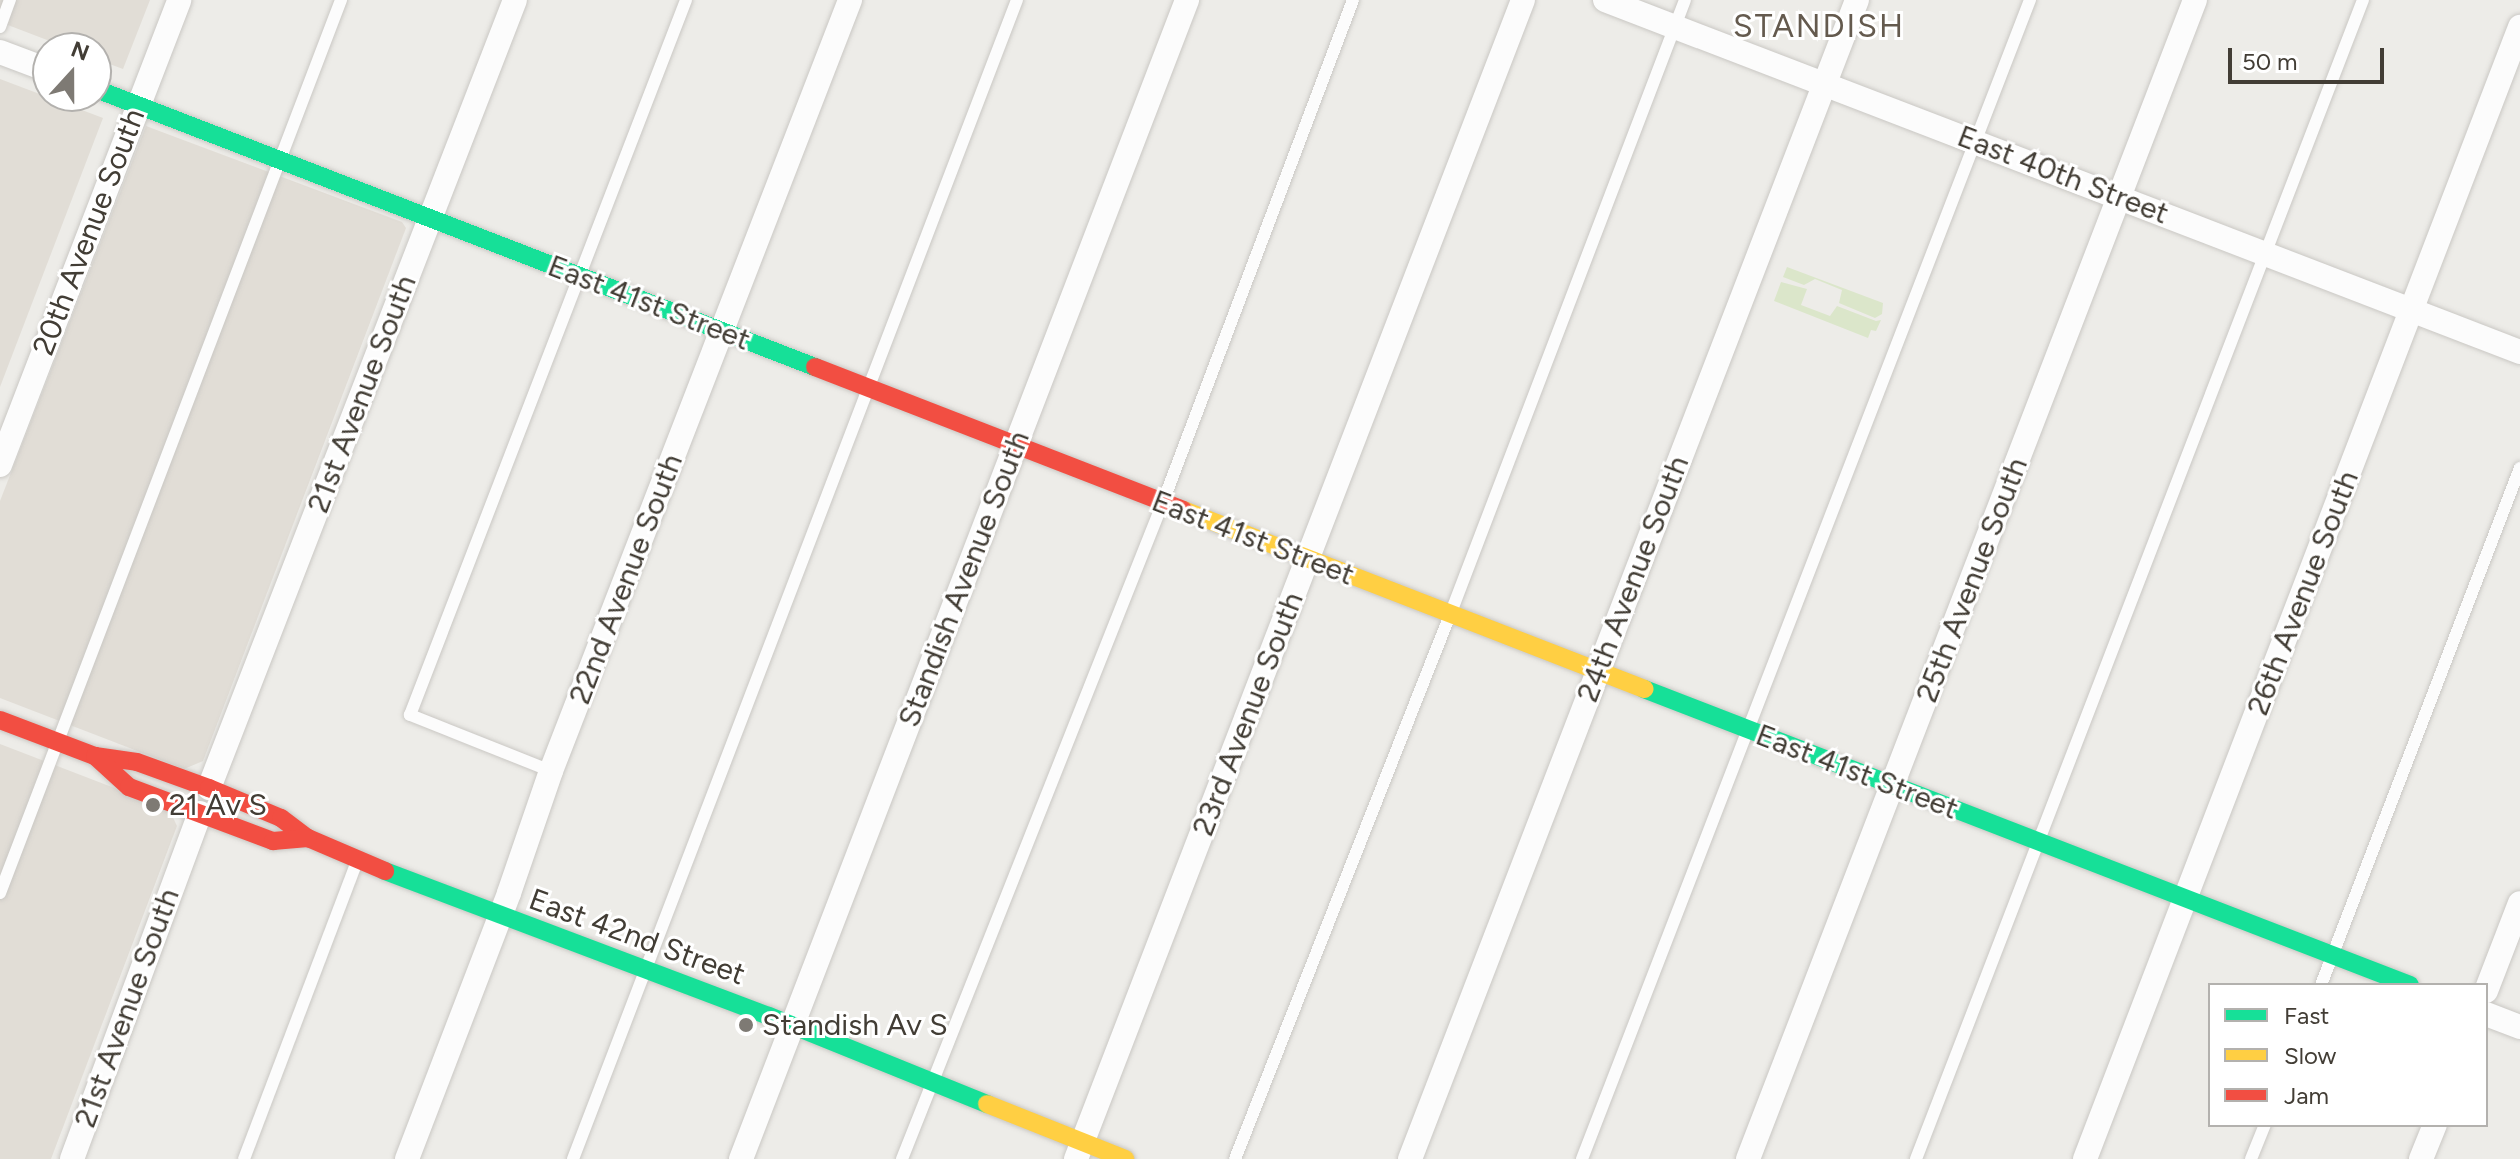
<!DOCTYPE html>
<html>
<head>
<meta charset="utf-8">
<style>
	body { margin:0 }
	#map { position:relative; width:2520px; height:1159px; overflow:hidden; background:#edece8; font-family:Figtree,sans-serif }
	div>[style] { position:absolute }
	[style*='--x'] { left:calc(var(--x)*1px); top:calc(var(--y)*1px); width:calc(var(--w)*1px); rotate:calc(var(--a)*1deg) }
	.residential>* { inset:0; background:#e1ddd6 }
	.green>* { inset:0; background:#dbe6ca }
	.roads { filter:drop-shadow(0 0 2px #cac8c4) drop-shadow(0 0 2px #cac8c4) }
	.lane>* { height:12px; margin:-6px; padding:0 6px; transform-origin:6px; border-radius:6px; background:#fcfcfc }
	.street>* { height:24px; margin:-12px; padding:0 12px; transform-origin:12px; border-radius:12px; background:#fcfcfc }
	.fast>* { height:18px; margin:-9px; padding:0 9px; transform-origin:9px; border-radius:9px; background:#16e098 }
	.slow>* { height:18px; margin:-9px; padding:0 9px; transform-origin:9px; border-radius:9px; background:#ffcf43 }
	.jam>* { height:18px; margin:-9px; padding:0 9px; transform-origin:9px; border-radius:9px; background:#f24e42 }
	.dots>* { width:22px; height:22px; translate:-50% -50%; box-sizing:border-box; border:4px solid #fff; border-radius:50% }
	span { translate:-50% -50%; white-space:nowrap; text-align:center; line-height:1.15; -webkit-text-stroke:6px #fff; paint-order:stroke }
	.street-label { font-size:30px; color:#423d35 }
	.poi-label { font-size:30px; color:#423d35 }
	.left { translate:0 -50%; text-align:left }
	.neighbourhood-label { font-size:32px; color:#645a4e; letter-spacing:2px }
	.legend { position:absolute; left:2208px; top:983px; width:280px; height:144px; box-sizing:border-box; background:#fff; border:2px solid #b3b1ae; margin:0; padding:10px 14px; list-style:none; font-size:24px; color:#423d35 }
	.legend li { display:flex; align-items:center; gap:16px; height:40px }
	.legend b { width:40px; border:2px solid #b3b1ae }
	.north { position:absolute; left:32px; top:32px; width:80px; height:80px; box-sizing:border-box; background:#fff; border:2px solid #b3b1ae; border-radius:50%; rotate:21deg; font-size:22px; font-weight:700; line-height:32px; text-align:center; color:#423d35 }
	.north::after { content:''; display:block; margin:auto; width:28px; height:36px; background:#7e7a74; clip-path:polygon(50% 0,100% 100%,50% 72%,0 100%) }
	.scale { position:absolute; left:2228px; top:48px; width:156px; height:36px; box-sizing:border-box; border:4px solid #423d35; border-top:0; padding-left:10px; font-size:24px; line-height:28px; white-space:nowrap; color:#423d35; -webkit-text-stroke:6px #fff; paint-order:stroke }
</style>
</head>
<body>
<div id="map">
	<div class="residential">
		<i style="clip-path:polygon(0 0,150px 0,123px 69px,96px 59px,96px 48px,68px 48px,0 22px)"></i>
		<i style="clip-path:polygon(0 79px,103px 118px,0 387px)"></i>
		<i style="clip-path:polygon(146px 126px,402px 222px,406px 228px,203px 761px,184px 769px,0 698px,0 501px)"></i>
		<i style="clip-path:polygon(0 744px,169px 809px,177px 826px,51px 1159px,0 1159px)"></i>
	</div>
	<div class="green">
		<i style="clip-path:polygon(1787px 267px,1883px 303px,1882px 314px,1875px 318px,1839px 303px,1842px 290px,1815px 279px,1804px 285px,1783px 277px)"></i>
		<i style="clip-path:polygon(1781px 282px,1807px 289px,1801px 305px,1830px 316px,1837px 306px,1876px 321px,1881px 320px,1876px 331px,1871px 330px,1868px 338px,1774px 301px)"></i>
	</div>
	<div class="roads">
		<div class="lane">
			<i style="--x:0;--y:27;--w:29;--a:-70"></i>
			<i style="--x:551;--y:771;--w:152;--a:-158.3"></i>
			<i style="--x:410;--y:715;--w:766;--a:-68.89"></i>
			<i style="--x:0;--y:893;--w:956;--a:-69.1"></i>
			<i style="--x:2321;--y:985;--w:554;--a:-68.95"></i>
			<i style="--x:244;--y:1159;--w:316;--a:-69.2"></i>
			<i style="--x:573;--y:1159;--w:1241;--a:-69.04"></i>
			<i style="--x:902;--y:1159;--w:707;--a:-68.33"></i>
			<i style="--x:1163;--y:502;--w:537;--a:-69.27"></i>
			<i style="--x:1235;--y:1159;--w:585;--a:-68.44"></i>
			<i style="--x:1450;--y:615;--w:658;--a:-69.09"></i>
			<i style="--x:1582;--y:1159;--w:1243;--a:-68.87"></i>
			<i style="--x:1916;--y:1159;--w:1242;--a:-68.91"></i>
			<i style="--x:2251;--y:1159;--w:37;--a:-68"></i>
		</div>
		<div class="street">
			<i style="--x:1605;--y:0;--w:980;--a:21.04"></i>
			<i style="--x:0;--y:52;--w:51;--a:20.6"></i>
			<i style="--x:0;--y:465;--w:498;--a:-68.9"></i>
			<i style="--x:209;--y:788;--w:845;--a:-68.78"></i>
			<i style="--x:2486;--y:991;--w:94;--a:-68.9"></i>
			<i style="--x:2486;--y:1014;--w:36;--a:21"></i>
			<i style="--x:72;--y:1159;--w:369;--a:-69.7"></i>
			<i style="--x:407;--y:1159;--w:285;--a:-69"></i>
			<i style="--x:509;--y:893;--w:129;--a:-71"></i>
			<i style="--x:551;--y:771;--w:827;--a:-68.8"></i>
			<i style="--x:741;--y:1159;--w:1242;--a:-68.95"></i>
			<i style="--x:1076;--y:1159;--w:1242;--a:-68.91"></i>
			<i style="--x:1410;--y:1159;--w:1242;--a:-68.91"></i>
			<i style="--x:1748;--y:1159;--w:1242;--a:-68.91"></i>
			<i style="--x:2085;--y:1159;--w:1213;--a:-68.98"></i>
			<i style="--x:2421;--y:1159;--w:37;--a:-68"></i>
		</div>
		<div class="fast">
			<i style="--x:96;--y:89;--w:771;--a:21.14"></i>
			<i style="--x:1644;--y:689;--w:821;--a:21.13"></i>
			<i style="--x:385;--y:871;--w:410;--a:20.7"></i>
			<i style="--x:769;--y:1016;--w:235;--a:22"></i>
		</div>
		<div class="slow">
			<i style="--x:1183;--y:510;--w:495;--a:21.2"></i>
			<i style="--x:987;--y:1104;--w:149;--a:21.7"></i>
		</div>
		<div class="jam">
			<i style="--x:815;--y:367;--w:395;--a:21.2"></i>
			<i style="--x:0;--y:720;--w:102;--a:20.8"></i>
			<i style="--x:95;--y:756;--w:42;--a:8.1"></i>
			<i style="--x:137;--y:762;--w:77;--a:19.9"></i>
			<i style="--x:209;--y:788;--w:78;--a:22.6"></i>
			<i style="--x:281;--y:818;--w:34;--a:37"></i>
			<i style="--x:308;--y:838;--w:84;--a:23.2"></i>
			<i style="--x:95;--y:756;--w:46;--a:42.4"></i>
			<i style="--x:129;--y:787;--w:154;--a:20.6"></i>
			<i style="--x:273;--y:841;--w:35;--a:-5"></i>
		</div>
	</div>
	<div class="dots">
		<i style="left:153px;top:805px;background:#7e7a74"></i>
		<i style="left:746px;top:1025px;background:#7e7a74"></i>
	</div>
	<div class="street-label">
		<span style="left:2063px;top:175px;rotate:21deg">East 40th Street</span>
		<span style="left:89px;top:232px;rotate:-69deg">20th Avenue South</span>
		<span style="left:649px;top:303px;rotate:21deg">East 41st Street</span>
		<span style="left:362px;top:394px;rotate:-69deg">21st Avenue South</span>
		<span style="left:1253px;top:538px;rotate:21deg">East 41st Street</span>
		<span style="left:626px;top:579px;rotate:-69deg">22nd Avenue South</span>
		<span style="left:964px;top:579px;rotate:-69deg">Standish Avenue South</span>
		<span style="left:1633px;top:579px;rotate:-69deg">24th Avenue South</span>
		<span style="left:1972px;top:580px;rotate:-69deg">25th Avenue South</span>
		<span style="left:2303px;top:593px;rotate:-69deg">26th Avenue South</span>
		<span style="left:1248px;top:714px;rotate:-69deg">23rd Avenue South</span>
		<span style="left:1857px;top:772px;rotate:21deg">East 41st Street</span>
		<span style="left:637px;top:937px;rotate:20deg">East 42nd Street</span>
		<span style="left:127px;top:1008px;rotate:-70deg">21st Avenue South</span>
	</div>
	<div class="poi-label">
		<span class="left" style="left:169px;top:805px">21 Av S</span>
		<span class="left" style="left:762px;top:1025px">Standish Av S</span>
	</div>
	<div class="neighbourhood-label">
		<span style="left:1819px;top:26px">STANDISH</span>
	</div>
	<ul class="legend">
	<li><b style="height:10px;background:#16e098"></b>Fast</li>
	<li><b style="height:10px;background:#ffcf43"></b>Slow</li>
	<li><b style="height:10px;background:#f24e42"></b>Jam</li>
	</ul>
	<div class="north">N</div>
	<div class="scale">50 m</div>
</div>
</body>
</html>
